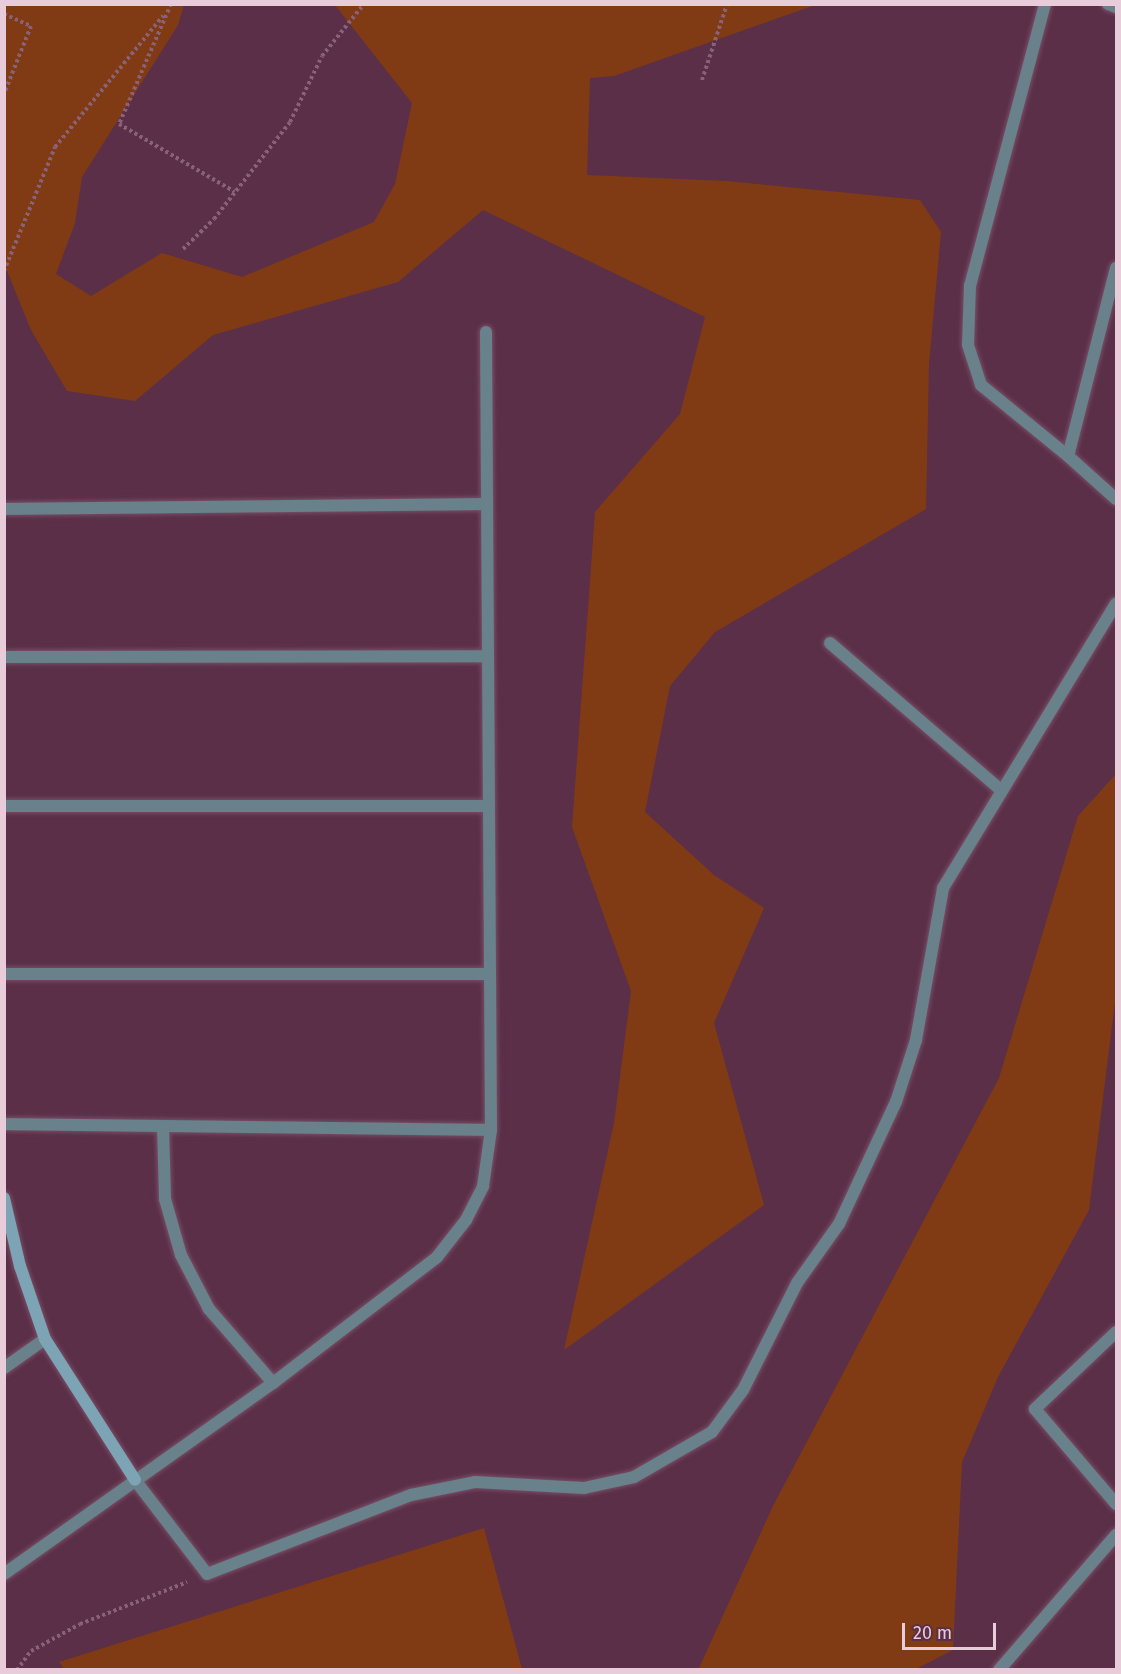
<!DOCTYPE html>
<html>
<head>
<meta charset="utf-8">
<style>
	body { margin:0 }
	#map { position:relative; width:1121px; height:1674px; overflow:hidden; background:#5b2f48; font-family:"Fira Sans",sans-serif }
	div>[style] { position:absolute }
	[style*='--x'] { left:calc(var(--x)*1px); top:calc(var(--y)*1px); width:calc(var(--w)*1px); rotate:calc(var(--a)*1deg) }
	.green>* { inset:0; background:#813b14 }
	.path>* { height:4px; margin-top:-2px; transform-origin:0; background:repeating-linear-gradient(90deg,#896277 0 3px,transparent 0 6px) }
	.roads { filter:drop-shadow(0 0 2px #774e65) drop-shadow(0 0 2px #774e65) }
	.street>* { height:12px; margin:-6px; padding:0 6px; transform-origin:6px; border-radius:6px; background:#68818b }
	.secondary>* { height:12px; margin:-6px; padding:0 6px; transform-origin:6px; border-radius:6px; background:#7da4b5 }
	span { translate:-50% -50%; white-space:nowrap; text-align:center; line-height:1.15; -webkit-text-stroke:4.5px #5b2f48; paint-order:stroke }
	.frame { position:absolute; inset:0; border:6px solid #e8ccda; pointer-events:none }
	.scale { position:absolute; left:902px; top:1623px; width:94px; height:27px; box-sizing:border-box; border:3px solid #e8ccda; border-top:0; padding-left:8px; font-size:18px; line-height:21px; white-space:nowrap; color:#e8ccda; -webkit-text-stroke:4px #5b2f48; paint-order:stroke }
</style>
</head>
<body>
<div id="map">
	<div class="green">
		<i style="clip-path:polygon(4px 5px,184px 5px,178px 25px,82px 177px,75px 223px,56px 274px,91px 296px,162px 253px,242px 277px,374px 222px,395px 184px,412px 103px,335px 5px,815px 5px,614px 76px,590px 78px,587px 175px,727px 181px,920px 200px,941px 232px,929px 364px,926px 509px,715px 632px,670px 686px,645px 812px,714px 875px,764px 908px,714px 1023px,764px 1205px,564px 1350px,614px 1123px,631px 991px,572px 827px,595px 512px,680px 414px,705px 317px,483px 210px,398px 282px,213px 335px,135px 401px,67px 391px,31px 330px,5px 266px)"></i>
		<i style="clip-path:polygon(1116px 774px,1116px 994px,1089px 1210px,998px 1377px,962px 1462px,953px 1650px,916px 1669px,693px 1669px,699px 1668px,773px 1506px,999px 1078px,1078px 816px)"></i>
		<i style="clip-path:polygon(484px 1528px,522px 1669px,65px 1670px,59px 1662px)"></i>
	</div>
	<div class="path">
		<i style="--x:171;--y:4;--w:131;--a:113.4"></i>
		<i style="--x:119;--y:124;--w:134;--a:30.4"></i>
		<i style="--x:4;--y:14;--w:30;--a:24"></i>
		<i style="--x:31;--y:26;--w:73;--a:111.7"></i>
		<i style="--x:702;--y:80;--w:80;--a:-71.8"></i>
		<i style="--x:183;--y:249;--w:43;--a:-44.1"></i>
		<i style="--x:214;--y:219;--w:123;--a:-51.9"></i>
		<i style="--x:290;--y:122;--w:73;--a:-64.1"></i>
		<i style="--x:322;--y:56;--w:67;--a:-51.1"></i>
		<i style="--x:4;--y:271;--w:134;--a:-67.6"></i>
		<i style="--x:55;--y:147;--w:170;--a:-50.5"></i>
		<i style="--x:17;--y:1670;--w:24;--a:-54"></i>
		<i style="--x:31;--y:1651;--w:56;--a:-28.9"></i>
		<i style="--x:80;--y:1624;--w:115;--a:-21.4"></i>
	</div>
	<div class="roads">
		<div class="street">
			<i style="--x:1045;--y:4;--w:291;--a:104.9"></i>
			<i style="--x:970;--y:285;--w:60;--a:91.9"></i>
			<i style="--x:968;--y:345;--w:42;--a:72"></i>
			<i style="--x:981;--y:385;--w:112;--a:39.2"></i>
			<i style="--x:1108;--y:4;--w:9;--a:21"></i>
			<i style="--x:1116;--y:268;--w:194;--a:104.3"></i>
			<i style="--x:1068;--y:456;--w:64;--a:41.9"></i>
			<i style="--x:4;--y:509;--w:480;--a:-0.6"></i>
			<i style="--x:830;--y:643;--w:224;--a:40.7"></i>
			<i style="--x:4;--y:657;--w:481;--a:-0.1"></i>
			<i style="--x:4;--y:806;--w:483;--a:0"></i>
			<i style="--x:4;--y:974;--w:485;--a:0"></i>
			<i style="--x:4;--y:1124;--w:487;--a:0.7"></i>
			<i style="--x:163;--y:1126;--w:73;--a:88.4"></i>
			<i style="--x:165;--y:1199;--w:58;--a:74.1"></i>
			<i style="--x:181;--y:1255;--w:61;--a:62.6"></i>
			<i style="--x:209;--y:1309;--w:98;--a:49.1"></i>
			<i style="--x:1116;--y:1332;--w:112;--a:136.5"></i>
			<i style="--x:1035;--y:1409;--w:125;--a:49.5"></i>
			<i style="--x:4;--y:1368;--w:50;--a:-35.3"></i>
			<i style="--x:135;--y:1480;--w:118;--a:52.5"></i>
			<i style="--x:207;--y:1574;--w:219;--a:-21.2"></i>
			<i style="--x:411;--y:1495;--w:65;--a:-11.5"></i>
			<i style="--x:475;--y:1482;--w:109;--a:3.2"></i>
			<i style="--x:584;--y:1488;--w:51;--a:-12.4"></i>
			<i style="--x:634;--y:1477;--w:90;--a:-30"></i>
			<i style="--x:712;--y:1432;--w:52;--a:-53.6"></i>
			<i style="--x:743;--y:1390;--w:120;--a:-63.2"></i>
			<i style="--x:797;--y:1283;--w:72;--a:-54.6"></i>
			<i style="--x:839;--y:1224;--w:135;--a:-65"></i>
			<i style="--x:896;--y:1102;--w:65;--a:-72.1"></i>
			<i style="--x:916;--y:1040;--w:154;--a:-79.9"></i>
			<i style="--x:943;--y:888;--w:333;--a:-58.7"></i>
			<i style="--x:4;--y:1574;--w:330;--a:-35.4"></i>
			<i style="--x:273;--y:1383;--w:207;--a:-37.5"></i>
			<i style="--x:437;--y:1257;--w:47;--a:-51.9"></i>
			<i style="--x:466;--y:1220;--w:38;--a:-63"></i>
			<i style="--x:483;--y:1186;--w:57;--a:-81.9"></i>
			<i style="--x:491;--y:1130;--w:798;--a:-90.36"></i>
			<i style="--x:999;--y:1670;--w:179;--a:-49.1"></i>
		</div>
		<div class="secondary">
			<i style="--x:4;--y:1198;--w:70;--a:76.8"></i>
			<i style="--x:20;--y:1266;--w:77;--a:71.1"></i>
			<i style="--x:45;--y:1339;--w:167;--a:57.4"></i>
		</div>
	</div>
	<div class="frame"></div>
	<div class="scale">20 m</div>
</div>
</body>
</html>
